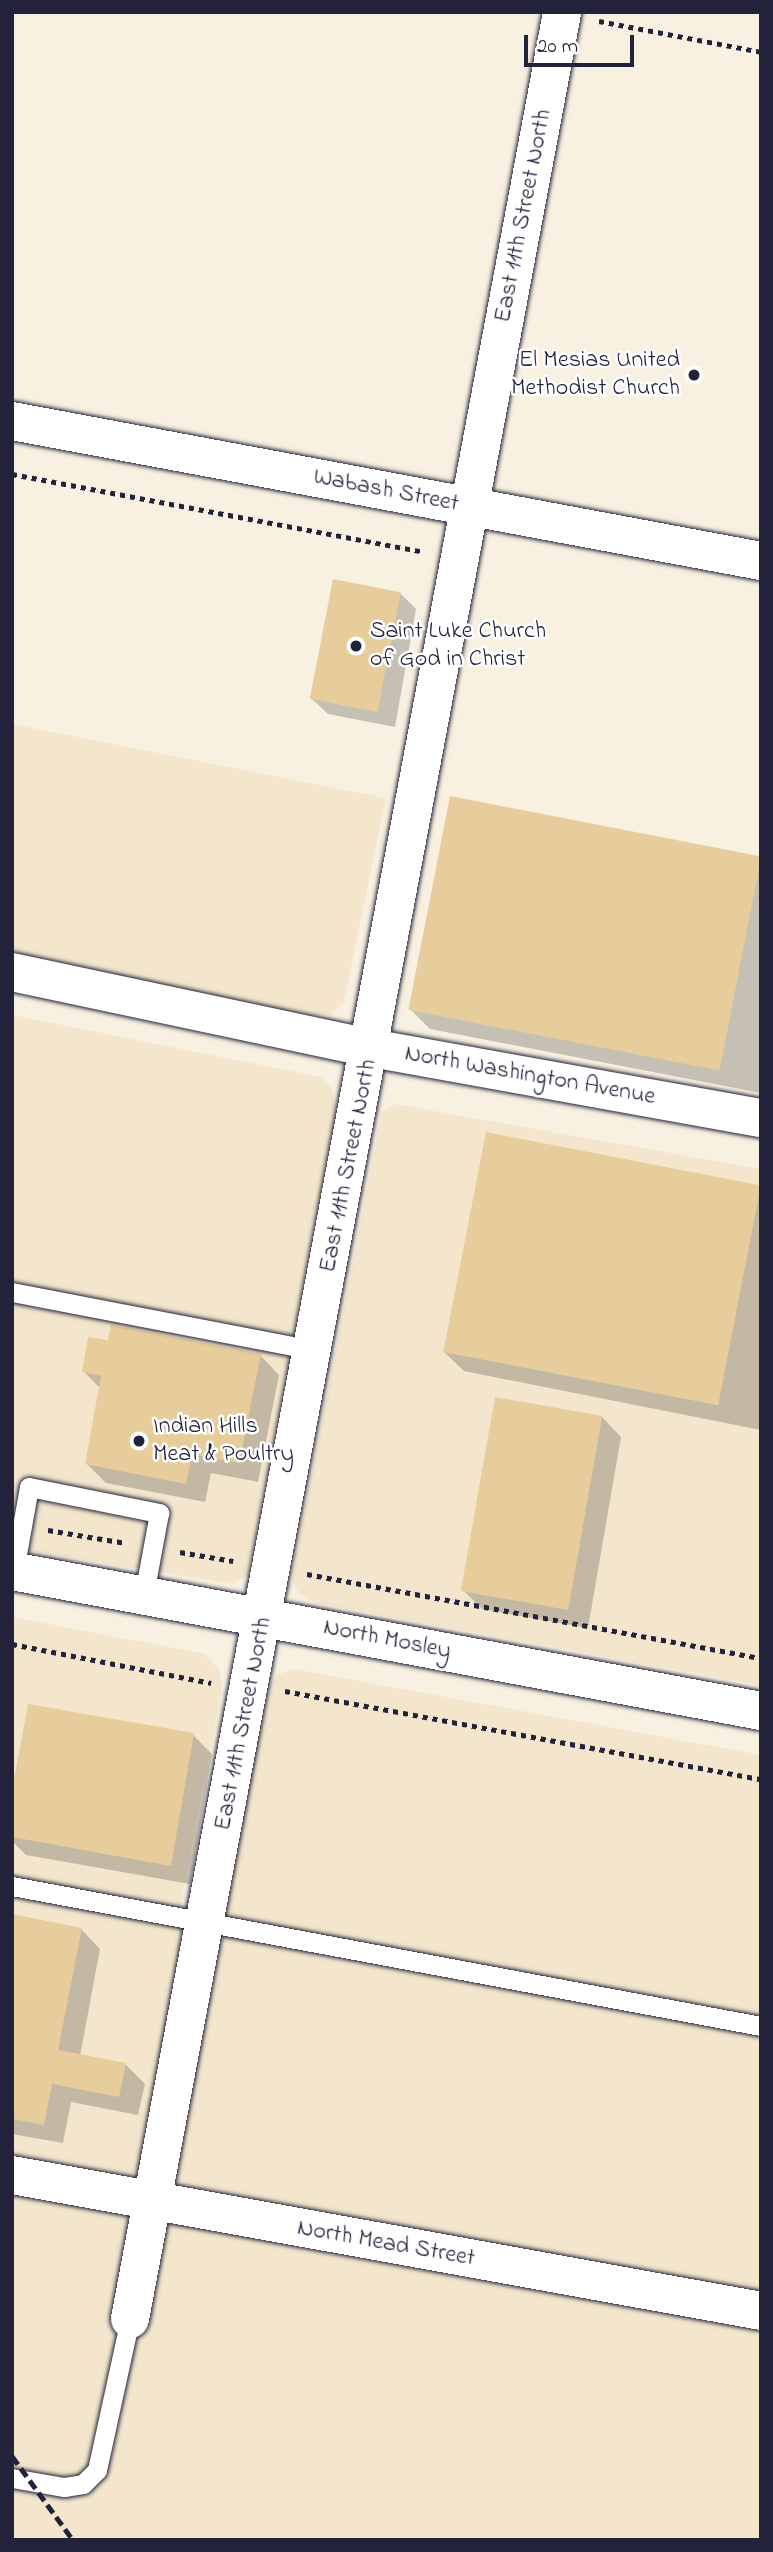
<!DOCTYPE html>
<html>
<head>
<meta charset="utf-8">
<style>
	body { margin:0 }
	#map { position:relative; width:773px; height:2552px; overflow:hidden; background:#f8f0e1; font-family:"Indie Flower",sans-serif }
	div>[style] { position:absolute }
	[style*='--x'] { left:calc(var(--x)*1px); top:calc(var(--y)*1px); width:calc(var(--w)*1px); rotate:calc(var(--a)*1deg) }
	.built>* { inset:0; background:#f3e6cc }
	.shadow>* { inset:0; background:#0003 }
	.building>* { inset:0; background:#e8cd9c; transform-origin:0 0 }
	.path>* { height:4.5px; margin-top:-2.25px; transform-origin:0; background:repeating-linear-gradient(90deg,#22223b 0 5px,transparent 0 10px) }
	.roads { filter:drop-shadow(0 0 2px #22223b) drop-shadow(0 0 2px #22223b) }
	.lane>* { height:19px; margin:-9.5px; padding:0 9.5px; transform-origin:9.5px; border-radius:9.5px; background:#fff }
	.street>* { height:38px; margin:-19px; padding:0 19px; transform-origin:19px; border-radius:19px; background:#fff }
	.secondary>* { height:38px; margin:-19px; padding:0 19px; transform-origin:19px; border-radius:19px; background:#fff }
	.rail>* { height:5px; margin-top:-2.5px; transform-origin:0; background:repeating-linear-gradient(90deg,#22223b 0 10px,transparent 0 15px) }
	.dots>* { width:19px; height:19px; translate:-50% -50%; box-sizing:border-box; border:4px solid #fff; border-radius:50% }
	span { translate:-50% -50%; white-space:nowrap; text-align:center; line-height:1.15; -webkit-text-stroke:5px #fff; paint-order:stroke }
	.street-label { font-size:24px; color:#22223b }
	.poi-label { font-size:24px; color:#22223b }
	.right { translate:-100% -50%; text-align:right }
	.left { translate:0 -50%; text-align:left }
	.frame { position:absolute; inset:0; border:14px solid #22223b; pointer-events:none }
	.scale { position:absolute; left:524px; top:35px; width:110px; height:32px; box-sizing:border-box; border:4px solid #22223b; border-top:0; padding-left:9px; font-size:21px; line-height:24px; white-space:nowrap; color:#22223b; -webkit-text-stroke:5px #fff; paint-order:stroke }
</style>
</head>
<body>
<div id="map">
	<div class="built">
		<i style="clip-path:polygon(12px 724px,386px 798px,344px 1002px,332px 1014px,307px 1016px,12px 957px)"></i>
		<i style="clip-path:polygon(12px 1015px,321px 1077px,331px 1087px,336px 1107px,248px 1574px,233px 1584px,12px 1548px)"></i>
		<i style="clip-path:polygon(394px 1104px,761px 1169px,761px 1685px,316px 1603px,299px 1594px,292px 1580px,295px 1559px,382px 1112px)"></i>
		<i style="clip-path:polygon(12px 1617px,205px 1654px,219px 1669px,222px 1688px,180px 1908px,224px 1917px,266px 1694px,277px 1675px,294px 1669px,761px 1755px,761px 2540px,12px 2540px)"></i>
	</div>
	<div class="shadow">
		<i style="clip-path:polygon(400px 593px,416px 609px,395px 727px,328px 714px,312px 699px)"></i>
		<i style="clip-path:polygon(761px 858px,761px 1093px,430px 1029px,410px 1009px)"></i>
		<i style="clip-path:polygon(761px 1188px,761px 1430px,464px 1371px,444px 1352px)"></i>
		<i style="clip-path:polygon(260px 1355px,279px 1375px,258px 1482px,211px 1473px,205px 1502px,106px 1483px,87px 1464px,101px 1389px,84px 1372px)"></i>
		<i style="clip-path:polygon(602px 1417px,621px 1437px,588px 1628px,482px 1609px,463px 1590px)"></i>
		<i style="clip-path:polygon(193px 1735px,212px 1754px,190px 1884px,26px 1855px,12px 1841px,12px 1801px)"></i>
		<i style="clip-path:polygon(12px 1916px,81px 1929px,100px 1949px,80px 2056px,125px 2064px,145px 2084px,138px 2115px,71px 2102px,63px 2143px,12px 2134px)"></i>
	</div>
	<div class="building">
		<i style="left:333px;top:579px;width:69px;height:122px;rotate:11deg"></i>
		<i style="left:450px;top:796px;width:317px;height:218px;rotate:11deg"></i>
		<i style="left:486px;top:1132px;width:280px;height:224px;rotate:11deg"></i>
		<i style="clip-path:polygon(111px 1325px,261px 1354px,239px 1463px,192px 1454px,186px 1484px,85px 1464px,101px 1376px,82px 1372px,88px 1337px,108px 1340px)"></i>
		<i style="left:495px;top:1397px;width:109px;height:197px;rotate:10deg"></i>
		<i style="clip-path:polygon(28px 1704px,194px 1733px,171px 1866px,12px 1837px,12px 1791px)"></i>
		<i style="clip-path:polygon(12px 1914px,82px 1928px,58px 2050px,126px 2063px,119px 2097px,52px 2084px,44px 2125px,12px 2119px)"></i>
	</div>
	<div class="path">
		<i style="--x:599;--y:21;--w:165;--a:10.8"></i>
		<i style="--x:12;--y:474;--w:418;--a:10.7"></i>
		<i style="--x:48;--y:1530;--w:79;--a:9.5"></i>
		<i style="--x:180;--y:1552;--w:54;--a:9.6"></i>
		<i style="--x:307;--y:1574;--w:462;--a:10.5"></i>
		<i style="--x:12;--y:1644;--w:203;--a:11.1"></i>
		<i style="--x:285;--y:1691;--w:484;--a:10.5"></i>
	</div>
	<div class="roads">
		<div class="lane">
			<i style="--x:12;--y:1292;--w:308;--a:10.9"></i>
			<i style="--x:14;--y:1571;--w:85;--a:-79.9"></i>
			<i style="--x:29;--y:1487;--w:133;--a:11.3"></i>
			<i style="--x:159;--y:1513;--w:82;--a:100.5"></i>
			<i style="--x:12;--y:1886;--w:762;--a:10.59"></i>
			<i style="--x:12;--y:2478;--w:53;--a:9.8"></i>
			<i style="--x:64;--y:2487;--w:19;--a:-9"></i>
			<i style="--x:83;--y:2484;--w:20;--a:-45"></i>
			<i style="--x:97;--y:2470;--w:155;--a:-77.7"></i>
		</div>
		<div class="street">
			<i style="--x:12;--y:421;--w:762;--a:10.59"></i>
			<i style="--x:12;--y:972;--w:367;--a:12"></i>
			<i style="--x:371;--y:1048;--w:396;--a:10.2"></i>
			<i style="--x:12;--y:2175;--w:761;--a:10.29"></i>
			<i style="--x:130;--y:2319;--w:2347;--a:-79.39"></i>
		</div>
		<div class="secondary">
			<i style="--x:12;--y:1571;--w:762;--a:10.59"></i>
		</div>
	</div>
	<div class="rail">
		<i style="--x:12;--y:2456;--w:104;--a:54"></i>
	</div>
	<div class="dots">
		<i style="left:694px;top:375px;background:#22223b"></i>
		<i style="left:356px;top:646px;background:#22223b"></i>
		<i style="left:139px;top:1441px;background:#22223b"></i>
	</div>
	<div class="street-label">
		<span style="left:524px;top:216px;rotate:-79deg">East 11th Street North</span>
		<span style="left:386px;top:491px;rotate:11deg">Wabash Street</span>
		<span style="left:530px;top:1076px;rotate:10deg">North Washington Avenue</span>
		<span style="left:349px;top:1166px;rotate:-79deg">East 11th Street North</span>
		<span style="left:387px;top:1640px;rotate:11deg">North Mosley</span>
		<span style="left:244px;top:1724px;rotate:-79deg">East 11th Street North</span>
		<span style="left:386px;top:2244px;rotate:10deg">North Mead Street</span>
	</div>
	<div class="poi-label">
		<span class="right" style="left:680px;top:375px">El Mesias United<br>Methodist Church</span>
		<span class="left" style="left:370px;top:646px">Saint Luke Church<br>of God in Christ</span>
		<span class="left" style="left:153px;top:1441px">Indian Hills<br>Meat &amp; Poultry</span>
	</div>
	<div class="frame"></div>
	<div class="scale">20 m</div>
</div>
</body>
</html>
